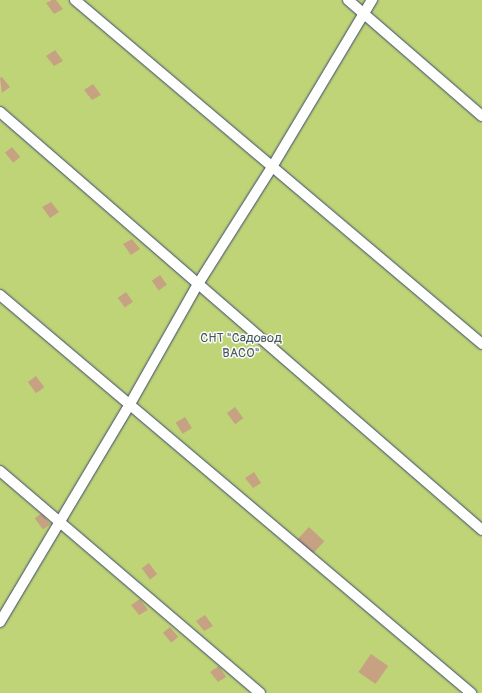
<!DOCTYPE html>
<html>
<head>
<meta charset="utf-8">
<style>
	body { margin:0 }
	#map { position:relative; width:482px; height:693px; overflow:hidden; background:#f4dfc3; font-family:Pangolin,sans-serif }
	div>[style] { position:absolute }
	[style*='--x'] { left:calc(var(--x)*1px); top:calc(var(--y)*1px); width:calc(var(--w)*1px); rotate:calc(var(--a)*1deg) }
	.green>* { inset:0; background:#bfd477; transform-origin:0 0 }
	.building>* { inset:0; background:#c6a283; transform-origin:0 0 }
	.roads { filter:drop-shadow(0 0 1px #3c496d) drop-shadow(0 0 1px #3c496d) }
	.lane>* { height:10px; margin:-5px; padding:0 5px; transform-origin:5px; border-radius:5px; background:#fff }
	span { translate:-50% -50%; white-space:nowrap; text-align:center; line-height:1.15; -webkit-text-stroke:3px #fdfcf7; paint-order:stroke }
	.park-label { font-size:13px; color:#445864 }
</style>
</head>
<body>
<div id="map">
	<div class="green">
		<i style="left:0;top:0;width:482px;height:693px"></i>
	</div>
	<div class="building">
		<i style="clip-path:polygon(52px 0,56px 0,63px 9px,54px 14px,46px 3px)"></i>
		<i style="clip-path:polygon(55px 50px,63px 61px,54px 66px,46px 56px)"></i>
		<i style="clip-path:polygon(2px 77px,10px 87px,2px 93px,0 78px)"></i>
		<i style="clip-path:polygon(93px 84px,101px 95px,92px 100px,84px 90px)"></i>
		<i style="left:12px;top:147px;width:13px;height:9px;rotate:51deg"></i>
		<i style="clip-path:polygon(51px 202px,59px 212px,50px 218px,42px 207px)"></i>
		<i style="clip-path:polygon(132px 239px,140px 249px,131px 255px,123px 244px)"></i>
		<i style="left:160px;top:275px;width:12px;height:10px;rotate:55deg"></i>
		<i style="left:126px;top:292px;width:12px;height:10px;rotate:55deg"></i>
		<i style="left:36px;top:376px;width:14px;height:10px;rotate:54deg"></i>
		<i style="left:235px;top:407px;width:14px;height:10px;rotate:54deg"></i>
		<i style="left:185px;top:417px;width:13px;height:11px;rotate:58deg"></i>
		<i style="clip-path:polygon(254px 472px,261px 483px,253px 488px,245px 478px)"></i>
		<i style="left:42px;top:513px;width:14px;height:9px;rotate:54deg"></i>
		<i style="left:309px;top:527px;width:21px;height:21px;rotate:43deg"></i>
		<i style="left:149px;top:563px;width:14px;height:9px;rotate:54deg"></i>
		<i style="clip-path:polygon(140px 599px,148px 610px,139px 615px,131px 605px)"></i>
		<i style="clip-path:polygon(205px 615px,213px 626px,204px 631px,196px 621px)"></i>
		<i style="left:170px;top:627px;width:13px;height:9px;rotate:51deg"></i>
		<i style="left:371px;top:654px;width:21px;height:22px;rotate:35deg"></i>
		<i style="clip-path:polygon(219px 666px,226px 677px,218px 682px,210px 672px)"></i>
	</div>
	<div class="roads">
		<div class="lane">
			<i style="--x:75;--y:0;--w:533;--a:40.2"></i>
			<i style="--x:348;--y:0;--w:177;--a:40.9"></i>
			<i style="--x:0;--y:112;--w:638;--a:40.93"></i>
			<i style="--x:0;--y:295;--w:617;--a:40.2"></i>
			<i style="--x:0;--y:471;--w:342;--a:40.5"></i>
			<i style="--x:0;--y:622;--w:254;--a:-59.2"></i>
			<i style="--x:130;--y:404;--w:138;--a:-60.5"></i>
			<i style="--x:198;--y:284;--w:138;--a:-57.7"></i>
			<i style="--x:272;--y:167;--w:195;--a:-59.1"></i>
		</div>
	</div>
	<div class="park-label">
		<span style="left:241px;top:346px">СНТ "Садовод<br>ВАСО"</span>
	</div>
</div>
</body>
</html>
